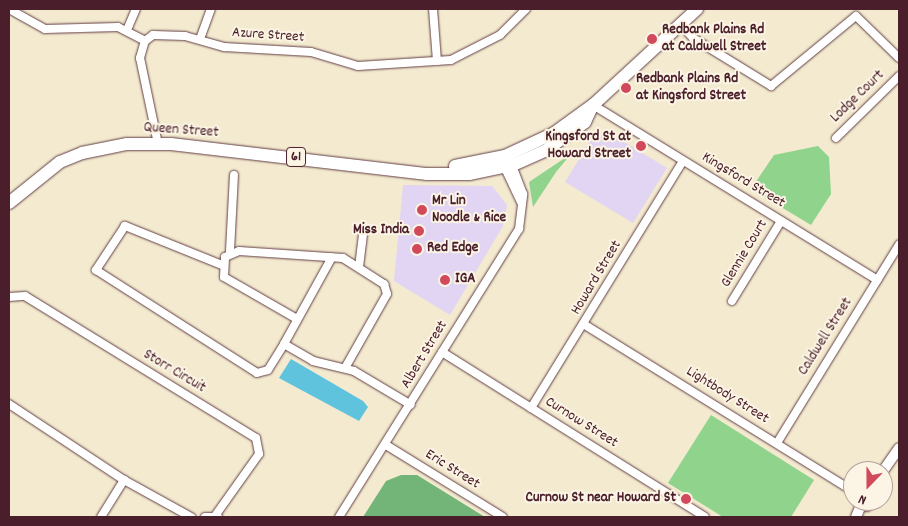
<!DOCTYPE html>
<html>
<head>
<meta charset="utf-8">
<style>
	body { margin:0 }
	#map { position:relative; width:908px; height:526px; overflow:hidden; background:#f3eacf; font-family:Dekko,sans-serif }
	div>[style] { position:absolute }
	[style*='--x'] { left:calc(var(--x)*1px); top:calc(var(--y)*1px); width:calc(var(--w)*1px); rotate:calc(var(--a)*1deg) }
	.built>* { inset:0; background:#e2d4f3 }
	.green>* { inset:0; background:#8fd38c }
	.forest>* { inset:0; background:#73b578 }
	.water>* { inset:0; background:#5fc3dd }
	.roads { filter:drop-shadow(0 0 1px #633d44) drop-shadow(0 0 1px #633d44) }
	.minor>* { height:8px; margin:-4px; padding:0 4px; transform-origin:4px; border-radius:4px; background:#fff }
	.tertiary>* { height:10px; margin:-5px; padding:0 5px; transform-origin:5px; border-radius:5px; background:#fff }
	.primary>* { height:12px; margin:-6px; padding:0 6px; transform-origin:6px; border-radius:6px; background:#fff }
	.dots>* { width:14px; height:14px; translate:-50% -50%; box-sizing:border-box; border:2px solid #fcf5e5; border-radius:50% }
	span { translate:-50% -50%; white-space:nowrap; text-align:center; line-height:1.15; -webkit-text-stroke:4px #fcf5e5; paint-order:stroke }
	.shield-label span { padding:1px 4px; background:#fcf5e5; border:1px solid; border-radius:4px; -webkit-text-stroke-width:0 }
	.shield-label { font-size:14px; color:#4a1f2b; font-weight:700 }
	.poi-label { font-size:15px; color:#4a1f2b; font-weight:700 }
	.left { translate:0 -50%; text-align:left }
	.right { translate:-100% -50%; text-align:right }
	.street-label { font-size:15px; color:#4a1f2b }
	.frame { position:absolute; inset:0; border:10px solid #4a1f2b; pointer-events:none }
	.north { position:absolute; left:843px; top:461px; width:50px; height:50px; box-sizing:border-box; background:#fcf5e5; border:1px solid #b59f9b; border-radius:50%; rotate:202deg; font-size:14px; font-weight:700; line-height:20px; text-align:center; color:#4a1f2b }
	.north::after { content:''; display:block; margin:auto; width:18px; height:22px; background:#d1495b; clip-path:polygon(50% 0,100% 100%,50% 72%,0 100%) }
</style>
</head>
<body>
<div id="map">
	<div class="built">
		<i style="clip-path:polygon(608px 132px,667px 168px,633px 223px,565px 182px,594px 135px)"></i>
		<i style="clip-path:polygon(403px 185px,492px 186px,507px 205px,503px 226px,450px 315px,394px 281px)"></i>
	</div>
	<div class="green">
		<i style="clip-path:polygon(818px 146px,829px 157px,831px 194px,811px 225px,751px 189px,774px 155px)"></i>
		<i style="clip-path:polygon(571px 154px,556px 172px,533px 207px,529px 182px)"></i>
		<i style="clip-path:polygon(711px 415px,814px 480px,791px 517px,723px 517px,668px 483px)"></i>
	</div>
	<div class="forest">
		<i style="clip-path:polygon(401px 475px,417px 475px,485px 517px,363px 517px,386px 481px)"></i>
	</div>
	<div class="water">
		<i style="clip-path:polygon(291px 359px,363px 401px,368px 407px,359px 421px,279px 378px)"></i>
	</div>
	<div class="roads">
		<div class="minor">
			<i style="--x:9;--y:9;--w:41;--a:29.1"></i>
			<i style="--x:45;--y:29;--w:73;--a:-1.6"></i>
			<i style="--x:118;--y:27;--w:30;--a:27"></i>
			<i style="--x:433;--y:9;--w:52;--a:85.6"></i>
			<i style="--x:680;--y:24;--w:19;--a:47"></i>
			<i style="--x:693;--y:38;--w:92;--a:31.6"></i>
			<i style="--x:771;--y:86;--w:110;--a:-39.5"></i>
			<i style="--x:856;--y:16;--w:60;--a:44.3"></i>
			<i style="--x:127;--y:30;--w:23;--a:-67"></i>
			<i style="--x:200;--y:39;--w:32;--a:-70"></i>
			<i style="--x:593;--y:105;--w:334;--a:31.6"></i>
			<i style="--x:836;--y:138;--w:88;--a:-44.5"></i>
			<i style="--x:158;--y:144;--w:88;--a:-101.8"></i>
			<i style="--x:140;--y:58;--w:18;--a:-74"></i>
			<i style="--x:145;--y:41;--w:10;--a:-37"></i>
			<i style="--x:153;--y:35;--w:32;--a:2"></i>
			<i style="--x:185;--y:36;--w:41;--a:15.8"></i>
			<i style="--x:224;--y:47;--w:87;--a:3.3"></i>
			<i style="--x:311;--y:52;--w:49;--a:16.6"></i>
			<i style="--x:358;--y:66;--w:93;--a:-3.7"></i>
			<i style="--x:451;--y:60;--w:55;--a:-27"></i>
			<i style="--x:500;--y:35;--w:37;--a:-45"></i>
			<i style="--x:503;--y:164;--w:42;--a:64.7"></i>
			<i style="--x:230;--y:251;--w:76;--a:-87"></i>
			<i style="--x:222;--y:265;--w:105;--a:-158.1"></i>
			<i style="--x:125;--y:226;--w:53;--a:123.4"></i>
			<i style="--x:96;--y:270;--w:191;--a:32.6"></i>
			<i style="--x:257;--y:373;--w:11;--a:-15"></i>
			<i style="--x:268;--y:370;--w:31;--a:-58"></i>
			<i style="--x:284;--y:344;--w:34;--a:30"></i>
			<i style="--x:313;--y:361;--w:42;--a:13.7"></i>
			<i style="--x:354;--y:371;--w:66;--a:30.8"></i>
			<i style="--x:359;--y:267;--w:33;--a:-83"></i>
			<i style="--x:9;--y:297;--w:16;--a:-4"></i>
			<i style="--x:25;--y:296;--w:271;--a:31.6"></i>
			<i style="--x:256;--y:438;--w:16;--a:79"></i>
			<i style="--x:259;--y:454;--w:76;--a:125.4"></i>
			<i style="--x:732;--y:301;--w:94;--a:-58.5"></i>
			<i style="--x:297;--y:319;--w:84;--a:-150.1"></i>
			<i style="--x:224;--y:277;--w:20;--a:-87"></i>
			<i style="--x:225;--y:257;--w:15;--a:-23"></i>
			<i style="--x:239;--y:251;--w:104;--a:3.9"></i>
			<i style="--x:343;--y:258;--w:49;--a:32.4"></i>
			<i style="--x:384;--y:284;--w:10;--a:73"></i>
			<i style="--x:387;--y:294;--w:85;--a:119.6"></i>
			<i style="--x:585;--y:325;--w:315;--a:31.8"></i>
			<i style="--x:284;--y:344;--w:99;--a:-61.1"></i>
			<i style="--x:442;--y:352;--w:310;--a:32.1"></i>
			<i style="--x:9;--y:404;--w:138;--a:33.5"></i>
			<i style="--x:124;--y:480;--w:77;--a:28.9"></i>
			<i style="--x:531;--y:408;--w:290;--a:-58.4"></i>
			<i style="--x:777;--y:443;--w:233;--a:-58.4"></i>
			<i style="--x:386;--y:445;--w:137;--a:31.6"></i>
			<i style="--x:101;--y:517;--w:44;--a:-58.1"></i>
			<i style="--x:205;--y:517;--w:13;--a:0"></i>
			<i style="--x:339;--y:517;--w:340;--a:-58"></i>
			<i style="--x:519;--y:229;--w:35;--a:-83"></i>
			<i style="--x:523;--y:194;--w:34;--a:-111"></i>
		</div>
		<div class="tertiary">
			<i style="--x:883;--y:471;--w:28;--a:-55"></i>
			<i style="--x:858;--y:501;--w:10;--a:29"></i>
			<i style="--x:867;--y:506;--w:8;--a:-40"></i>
			<i style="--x:856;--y:517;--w:13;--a:-67"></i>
		</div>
		<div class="primary">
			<i style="--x:455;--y:166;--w:51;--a:-11.3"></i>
			<i style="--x:505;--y:156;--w:54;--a:-25.1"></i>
			<i style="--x:554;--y:133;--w:48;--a:-35.7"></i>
			<i style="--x:593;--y:105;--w:142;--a:-42.7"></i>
			<i style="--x:9;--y:203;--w:65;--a:-38.8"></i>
			<i style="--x:60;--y:162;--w:24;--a:-22"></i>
			<i style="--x:82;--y:153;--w:46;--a:-11.3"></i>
			<i style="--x:127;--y:144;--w:44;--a:0"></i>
			<i style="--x:171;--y:144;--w:258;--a:6.7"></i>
			<i style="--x:427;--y:174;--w:42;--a:0"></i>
			<i style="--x:469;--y:174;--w:45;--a:-11.6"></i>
			<i style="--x:513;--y:165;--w:35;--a:-24"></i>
			<i style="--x:545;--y:151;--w:49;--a:-35.9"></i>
			<i style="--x:585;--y:122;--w:19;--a:-65"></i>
		</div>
	</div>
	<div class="dots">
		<i style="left:652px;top:39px;background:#d1495b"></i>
		<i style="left:626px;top:88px;background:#d1495b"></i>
		<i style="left:641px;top:146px;background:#d1495b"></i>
		<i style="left:422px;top:210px;background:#d1495b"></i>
		<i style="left:419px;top:231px;background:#d1495b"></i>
		<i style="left:417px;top:249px;background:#d1495b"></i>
		<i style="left:445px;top:280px;background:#d1495b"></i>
		<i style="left:686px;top:499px;background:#d1495b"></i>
	</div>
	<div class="shield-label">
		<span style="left:296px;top:157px">61</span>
	</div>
	<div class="poi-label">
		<span class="left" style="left:662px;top:39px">Redbank Plains Rd<br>at Caldwell Street</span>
		<span class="left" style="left:636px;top:88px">Redbank Plains Rd<br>at Kingsford Street</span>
		<span class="right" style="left:631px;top:146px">Kingsford St at<br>Howard Street</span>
		<span class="left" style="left:432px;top:210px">Mr Lin<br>Noodle &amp; Rice</span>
		<span class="right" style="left:409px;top:231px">Miss India</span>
		<span class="left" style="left:427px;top:249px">Red Edge</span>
		<span class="left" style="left:455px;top:280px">IGA</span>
		<span class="right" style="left:676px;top:499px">Curnow St near Howard St</span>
	</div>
	<div class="street-label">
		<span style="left:268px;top:36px;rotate:4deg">Azure Street</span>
		<span style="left:858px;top:97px;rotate:-44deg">Lodge Court</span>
		<span style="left:181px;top:131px;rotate:4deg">Queen Street</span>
		<span style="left:743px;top:181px;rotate:31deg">Kingsford Street</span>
		<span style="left:745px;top:254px;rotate:-59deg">Glennie Court</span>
		<span style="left:597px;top:278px;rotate:-59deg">Howard Street</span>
		<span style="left:826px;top:337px;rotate:-58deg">Caldwell Street</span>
		<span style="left:425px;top:355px;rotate:-59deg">Albert Street</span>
		<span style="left:174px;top:372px;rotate:31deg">Storr Circuit</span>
		<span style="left:727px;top:396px;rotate:32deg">Lightbody Street</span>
		<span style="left:581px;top:423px;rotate:32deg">Curnow Street</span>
		<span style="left:452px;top:470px;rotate:32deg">Eric Street</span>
	</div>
	<div class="frame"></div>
	<div class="north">N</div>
</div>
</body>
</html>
